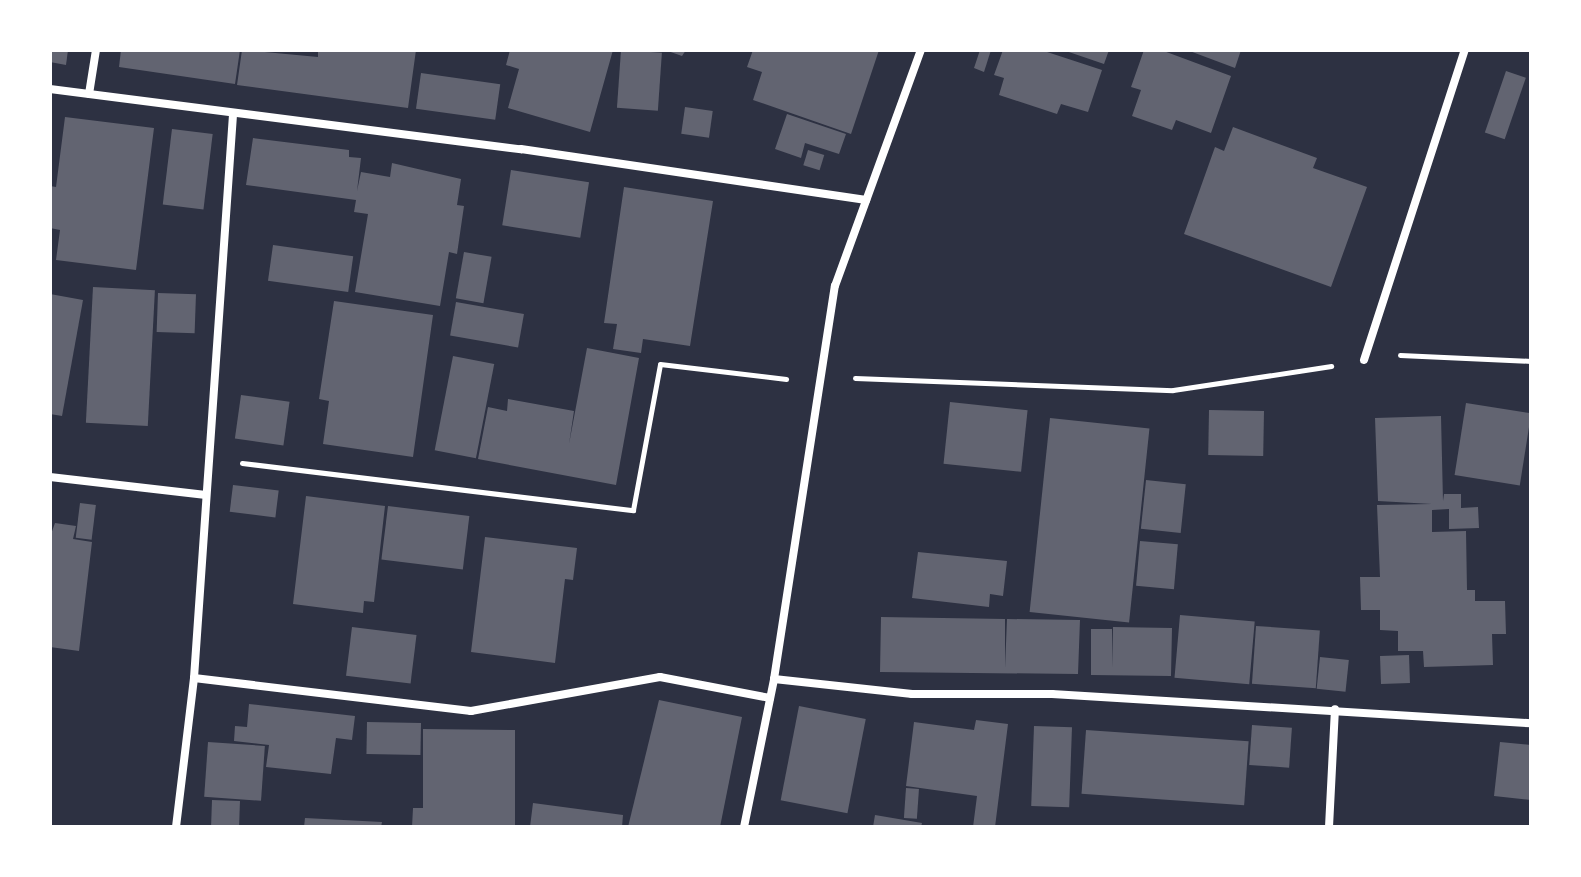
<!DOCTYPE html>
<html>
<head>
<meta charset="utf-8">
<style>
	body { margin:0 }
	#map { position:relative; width:1581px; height:877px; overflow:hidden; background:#2d3142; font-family:Figtree,sans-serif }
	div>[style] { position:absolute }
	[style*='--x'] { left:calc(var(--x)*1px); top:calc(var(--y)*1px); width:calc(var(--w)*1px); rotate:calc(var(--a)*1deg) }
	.building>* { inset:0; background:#626471; transform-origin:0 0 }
	.path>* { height:5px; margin:-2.5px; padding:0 2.5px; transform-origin:2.5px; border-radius:2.5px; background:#fff }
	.minor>* { height:8px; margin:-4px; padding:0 4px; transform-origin:4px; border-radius:4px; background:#fff }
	span { translate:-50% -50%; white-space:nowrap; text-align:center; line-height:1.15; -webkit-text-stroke:7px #fff; paint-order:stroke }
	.frame { position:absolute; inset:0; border:52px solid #fff; pointer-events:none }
</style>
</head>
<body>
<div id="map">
	<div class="building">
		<i style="clip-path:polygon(50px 50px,68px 50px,66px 65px,50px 62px)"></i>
		<i style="clip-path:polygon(121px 50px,240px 50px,235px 84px,119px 67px)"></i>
		<i style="clip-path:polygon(242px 50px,318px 57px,318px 50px,416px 50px,408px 108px,237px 85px)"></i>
		<i style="clip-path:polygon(510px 50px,613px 50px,590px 132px,508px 108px,519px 69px,506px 65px)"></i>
		<i style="left:621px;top:50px;width:41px;height:58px;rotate:4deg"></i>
		<i style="clip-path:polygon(665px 50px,686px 50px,682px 56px)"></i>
		<i style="clip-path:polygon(753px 50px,879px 50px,851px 134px,753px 100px,762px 72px,747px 67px)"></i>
		<i style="clip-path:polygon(980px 50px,991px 50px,984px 72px,974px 68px)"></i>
		<i style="clip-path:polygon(1003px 50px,1041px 50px,1102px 70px,1088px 112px,1061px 104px,1057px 114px,999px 95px,1004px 78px,994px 75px)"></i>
		<i style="clip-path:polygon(1063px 50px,1109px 50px,1104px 64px)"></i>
		<i style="clip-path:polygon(1144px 50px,1161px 50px,1231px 76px,1211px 133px,1176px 120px,1172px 130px,1132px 116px,1141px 90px,1131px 87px)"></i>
		<i style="clip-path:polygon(1187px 50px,1241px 50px,1235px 68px)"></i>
		<i style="left:1506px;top:71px;width:21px;height:65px;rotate:19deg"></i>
		<i style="left:421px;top:73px;width:80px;height:36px;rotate:8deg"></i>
		<i style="left:685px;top:107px;width:28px;height:27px;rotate:8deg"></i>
		<i style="clip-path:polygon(787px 114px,846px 134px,839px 154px,805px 143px,801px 158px,775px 149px)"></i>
		<i style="clip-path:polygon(65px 117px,154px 128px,136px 270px,56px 260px,60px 230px,50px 228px,50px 186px,56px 187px)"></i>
		<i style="clip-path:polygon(1233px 127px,1317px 158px,1313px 168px,1367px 187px,1331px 287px,1184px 234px,1215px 147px,1224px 151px)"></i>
		<i style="left:172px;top:129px;width:41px;height:76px;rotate:7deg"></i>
		<i style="clip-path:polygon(253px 138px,349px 150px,349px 157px,361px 158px,357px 191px,361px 172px,390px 177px,392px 163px,461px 179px,457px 205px,464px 206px,457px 254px,449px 252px,440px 306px,355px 292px,368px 214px,354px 212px,356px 200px,246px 185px)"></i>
		<i style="left:808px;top:150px;width:17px;height:16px;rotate:17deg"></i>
		<i style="left:511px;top:170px;width:79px;height:56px;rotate:9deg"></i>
		<i style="clip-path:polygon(624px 187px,713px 201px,690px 346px,643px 339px,641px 353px,613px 349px,617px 324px,604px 323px)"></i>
		<i style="left:273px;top:245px;width:81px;height:36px;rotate:8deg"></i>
		<i style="left:464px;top:252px;width:28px;height:47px;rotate:10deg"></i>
		<i style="left:93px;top:287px;width:62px;height:136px;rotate:3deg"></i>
		<i style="left:158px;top:293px;width:38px;height:39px;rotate:2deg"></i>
		<i style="clip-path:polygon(50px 294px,83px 300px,62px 416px,50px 414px)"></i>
		<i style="clip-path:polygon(334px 301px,433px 315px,413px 457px,323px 444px,329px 401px,319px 399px)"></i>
		<i style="left:456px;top:302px;width:69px;height:34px;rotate:10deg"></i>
		<i style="clip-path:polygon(587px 348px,639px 358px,616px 485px,478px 459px,488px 407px,507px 411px,508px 399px,574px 411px,569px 444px)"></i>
		<i style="left:453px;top:356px;width:42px;height:96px;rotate:11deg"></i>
		<i style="left:241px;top:395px;width:49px;height:44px;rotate:8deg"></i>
		<i style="left:950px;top:402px;width:78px;height:62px;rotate:6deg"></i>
		<i style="left:1466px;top:403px;width:66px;height:73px;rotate:9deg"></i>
		<i style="left:1209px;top:410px;width:55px;height:45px;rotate:1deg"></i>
		<i style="clip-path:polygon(1441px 416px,1443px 501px,1444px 494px,1461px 494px,1461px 508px,1478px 507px,1479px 528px,1449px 529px,1449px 509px,1432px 510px,1432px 532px,1466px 531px,1467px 590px,1475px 590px,1475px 601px,1505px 601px,1506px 634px,1492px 634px,1493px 665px,1424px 667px,1423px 651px,1398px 651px,1398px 631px,1380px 630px,1380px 610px,1361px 610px,1360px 577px,1380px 577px,1377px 505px,1432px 504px,1378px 501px,1375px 418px)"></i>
		<i style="left:1050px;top:418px;width:100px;height:195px;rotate:6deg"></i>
		<i style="left:1146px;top:480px;width:40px;height:49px;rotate:6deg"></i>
		<i style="left:233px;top:485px;width:46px;height:27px;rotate:7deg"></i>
		<i style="clip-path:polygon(306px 496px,385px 506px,374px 602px,364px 601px,363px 613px,293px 604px)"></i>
		<i style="left:80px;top:503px;width:16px;height:35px;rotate:7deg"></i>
		<i style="left:388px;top:506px;width:82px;height:54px;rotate:7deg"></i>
		<i style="clip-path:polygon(55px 523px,76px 526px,73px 539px,92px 542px,79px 651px,50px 647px,50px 537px)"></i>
		<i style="clip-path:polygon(485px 537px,577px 548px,573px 580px,565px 579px,555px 663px,471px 652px)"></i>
		<i style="left:1140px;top:541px;width:38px;height:45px;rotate:5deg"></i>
		<i style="clip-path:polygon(918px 552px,1007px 561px,1003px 596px,990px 594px,989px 607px,912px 598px)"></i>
		<i style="left:1180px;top:615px;width:75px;height:63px;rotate:5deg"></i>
		<i style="clip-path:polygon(881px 617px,1005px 619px,1005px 668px,1007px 619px,1080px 620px,1078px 674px,880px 672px)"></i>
		<i style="left:1256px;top:626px;width:64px;height:58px;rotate:4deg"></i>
		<i style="left:352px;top:627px;width:65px;height:49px;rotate:7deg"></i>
		<i style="clip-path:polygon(1113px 627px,1172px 628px,1171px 676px,1091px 675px,1091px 629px,1112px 629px,1113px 668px)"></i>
		<i style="left:1409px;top:655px;width:28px;height:29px;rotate:88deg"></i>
		<i style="left:1320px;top:657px;width:29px;height:32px;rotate:6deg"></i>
		<i style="clip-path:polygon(659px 700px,742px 717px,720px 827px,628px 827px)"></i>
		<i style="clip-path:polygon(249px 704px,355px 716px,352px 740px,336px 738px,331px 774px,266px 767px,269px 745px,234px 741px,235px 726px,247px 727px)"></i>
		<i style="left:799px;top:706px;width:68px;height:96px;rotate:11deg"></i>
		<i style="clip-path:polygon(976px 720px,1008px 724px,995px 827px,973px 827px,977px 796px,906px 786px,914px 722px,974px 730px)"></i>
		<i style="left:367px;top:722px;width:54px;height:32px;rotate:1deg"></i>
		<i style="left:1252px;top:725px;width:40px;height:40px;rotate:4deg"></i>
		<i style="left:1034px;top:726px;width:38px;height:80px;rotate:2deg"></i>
		<i style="clip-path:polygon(423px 729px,515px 730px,515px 827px,412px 827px,413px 808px,423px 808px)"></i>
		<i style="left:1086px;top:730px;width:163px;height:64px;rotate:4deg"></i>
		<i style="left:208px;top:742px;width:57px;height:55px;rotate:4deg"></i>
		<i style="clip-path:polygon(1500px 742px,1531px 745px,1531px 800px,1494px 796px)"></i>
		<i style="left:906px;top:788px;width:13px;height:30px;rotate:4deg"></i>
		<i style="left:212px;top:800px;width:28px;height:27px;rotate:2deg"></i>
		<i style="clip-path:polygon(533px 803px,623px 815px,622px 827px,530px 827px)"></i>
		<i style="clip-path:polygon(875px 815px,922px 823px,921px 827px,873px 827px)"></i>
		<i style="clip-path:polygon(305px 818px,382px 822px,381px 827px,304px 827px)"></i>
	</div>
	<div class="path">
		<i style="--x:1400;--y:355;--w:131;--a:2.6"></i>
		<i style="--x:855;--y:378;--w:318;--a:2.2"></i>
		<i style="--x:1173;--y:390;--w:160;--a:-8.6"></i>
		<i style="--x:242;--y:463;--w:394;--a:6.9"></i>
		<i style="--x:633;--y:510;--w:148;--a:-79.5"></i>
		<i style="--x:660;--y:364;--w:127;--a:6.8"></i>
	</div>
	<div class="minor">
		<i style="--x:50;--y:89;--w:475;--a:7.3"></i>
		<i style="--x:521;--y:149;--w:349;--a:8.4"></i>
		<i style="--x:89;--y:94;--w:45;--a:-81"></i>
		<i style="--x:1364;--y:360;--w:326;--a:-72"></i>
		<i style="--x:50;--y:477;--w:157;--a:6.6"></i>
		<i style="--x:194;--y:678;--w:279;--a:6.8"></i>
		<i style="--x:471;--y:711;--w:192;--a:-10.2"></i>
		<i style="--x:660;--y:677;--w:112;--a:10.8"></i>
		<i style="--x:774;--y:679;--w:139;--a:6.2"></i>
		<i style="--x:912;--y:694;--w:140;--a:0"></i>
		<i style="--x:1052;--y:694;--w:480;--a:3.5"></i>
		<i style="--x:176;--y:827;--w:150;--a:-83.1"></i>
		<i style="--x:194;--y:678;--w:565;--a:-86.04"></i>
		<i style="--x:744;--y:827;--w:151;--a:-78.5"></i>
		<i style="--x:774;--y:679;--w:398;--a:-81.2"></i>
		<i style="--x:835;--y:286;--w:251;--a:-70"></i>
		<i style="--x:1329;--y:827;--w:118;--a:-87.1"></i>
	</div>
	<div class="frame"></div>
</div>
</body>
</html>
